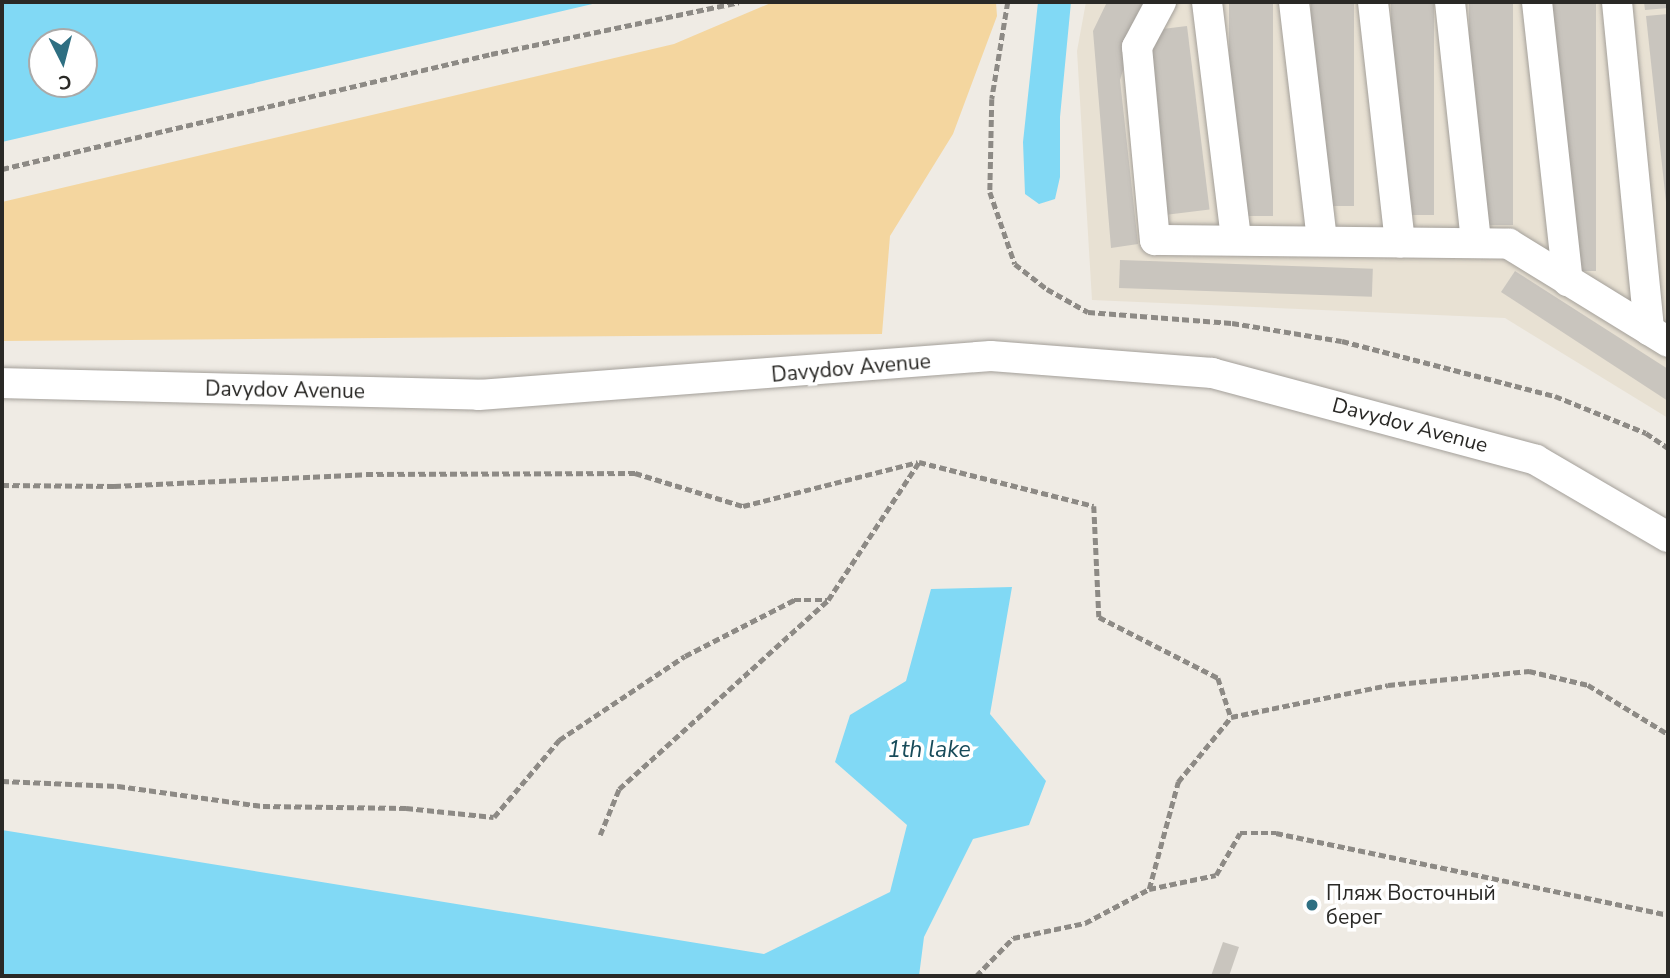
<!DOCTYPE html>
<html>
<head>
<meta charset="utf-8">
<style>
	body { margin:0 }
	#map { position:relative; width:1670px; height:978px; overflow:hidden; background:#efebe4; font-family:"Nunito Sans",sans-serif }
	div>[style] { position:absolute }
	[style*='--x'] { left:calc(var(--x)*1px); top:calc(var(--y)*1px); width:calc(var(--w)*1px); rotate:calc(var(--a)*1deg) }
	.built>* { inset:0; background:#e8e1d3 }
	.green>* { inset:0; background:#f4d69f }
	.water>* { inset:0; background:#81d9f5 }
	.building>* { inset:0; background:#c9c5be; transform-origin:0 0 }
	.path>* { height:4.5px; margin-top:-2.25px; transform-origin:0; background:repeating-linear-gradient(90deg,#8d8a85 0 7px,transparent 0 10.5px) }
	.roads { filter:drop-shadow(0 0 2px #a39f99) drop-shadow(0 0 2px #a39f99) }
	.minor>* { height:30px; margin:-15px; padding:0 15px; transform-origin:15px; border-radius:15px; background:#fff }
	.dots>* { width:19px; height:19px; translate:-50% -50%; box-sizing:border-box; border:4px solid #fff; border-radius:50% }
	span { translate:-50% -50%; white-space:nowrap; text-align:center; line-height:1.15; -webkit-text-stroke:7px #fff; paint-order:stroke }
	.street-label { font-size:21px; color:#2a2926 }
	.poi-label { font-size:21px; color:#2a2926 }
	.left { translate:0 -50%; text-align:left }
	.water-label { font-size:23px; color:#184b5a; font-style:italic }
	.frame { position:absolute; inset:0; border:4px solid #2a2926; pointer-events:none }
	.north { position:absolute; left:28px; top:28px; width:70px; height:70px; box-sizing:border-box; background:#fff; border:2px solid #aaa9a8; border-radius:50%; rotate:174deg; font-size:19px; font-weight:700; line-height:28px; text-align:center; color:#2a2926 }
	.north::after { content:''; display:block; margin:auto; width:24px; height:32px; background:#2e6f82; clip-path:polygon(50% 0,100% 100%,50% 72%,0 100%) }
</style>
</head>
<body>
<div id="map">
	<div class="built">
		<i style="clip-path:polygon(1086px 2px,1668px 2px,1668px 418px,1505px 318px,1092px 300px,1077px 51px)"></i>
	</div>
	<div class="green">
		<i style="clip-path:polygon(773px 2px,996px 2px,997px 16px,953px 134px,890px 236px,882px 334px,2px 341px,2px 202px,674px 44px)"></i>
	</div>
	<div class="water">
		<i style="clip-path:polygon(evenodd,2px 2px,601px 2px,2px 142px,2px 2px,42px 42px,84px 42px,84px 84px,42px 84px,42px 42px)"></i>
		<i style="clip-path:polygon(1038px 2px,1071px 2px,1060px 117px,1060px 177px,1055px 199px,1039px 204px,1025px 194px,1023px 142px)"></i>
		<i style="clip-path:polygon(1012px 587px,990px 714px,1046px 781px,1029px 825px,973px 839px,924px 937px,919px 976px,2px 976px,2px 830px,764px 954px,890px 892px,907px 825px,835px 762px,850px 715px,906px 681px,931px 589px)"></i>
	</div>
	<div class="building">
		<i style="clip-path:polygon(1107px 2px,1144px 2px,1120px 80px,1138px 244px,1111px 248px,1093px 31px)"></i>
		<i style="left:1229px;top:2px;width:44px;height:214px"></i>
		<i style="left:1311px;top:2px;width:43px;height:204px"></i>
		<i style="left:1391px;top:2px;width:43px;height:213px"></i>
		<i style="left:1469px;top:2px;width:44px;height:223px"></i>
		<i style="left:1553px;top:2px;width:43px;height:269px"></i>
		<i style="clip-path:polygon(1644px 2px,1668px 2px,1668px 8px,1645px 10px)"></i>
		<i style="clip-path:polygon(1668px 14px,1668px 201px,1666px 202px,1646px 16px)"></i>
		<i style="left:1187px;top:26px;width:185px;height:43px;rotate:83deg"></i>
		<i style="left:1120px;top:260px;width:253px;height:28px;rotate:2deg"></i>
		<i style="clip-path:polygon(1515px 271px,1668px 369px,1668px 401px,1501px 292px)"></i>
		<i style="clip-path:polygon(1223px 942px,1239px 947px,1229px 976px,1211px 976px)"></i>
	</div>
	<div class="path">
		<i style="--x:1008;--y:2;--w:98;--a:99.4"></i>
		<i style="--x:992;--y:99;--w:93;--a:91.2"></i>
		<i style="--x:990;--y:192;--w:76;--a:70.9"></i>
		<i style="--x:1015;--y:264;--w:41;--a:38"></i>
		<i style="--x:1047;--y:289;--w:47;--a:29.3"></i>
		<i style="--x:1088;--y:312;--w:144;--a:4.4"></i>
		<i style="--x:1232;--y:323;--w:111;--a:9.3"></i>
		<i style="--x:1342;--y:341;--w:220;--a:14.5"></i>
		<i style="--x:1555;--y:396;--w:98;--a:22.1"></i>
		<i style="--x:1646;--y:433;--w:27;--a:34"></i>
		<i style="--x:2;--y:169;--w:502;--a:-13.23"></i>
		<i style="--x:491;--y:54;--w:253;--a:-11.8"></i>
		<i style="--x:2;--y:485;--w:112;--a:0.5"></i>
		<i style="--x:114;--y:486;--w:252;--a:-2.7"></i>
		<i style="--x:366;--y:474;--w:269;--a:-0.2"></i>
		<i style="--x:635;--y:473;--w:113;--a:17"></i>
		<i style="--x:743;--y:506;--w:180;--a:-14.1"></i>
		<i style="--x:2;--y:781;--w:116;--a:2.5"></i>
		<i style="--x:118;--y:786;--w:146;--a:7.9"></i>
		<i style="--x:263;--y:806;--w:143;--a:0.8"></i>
		<i style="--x:406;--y:808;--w:88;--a:5.8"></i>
		<i style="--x:494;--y:817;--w:101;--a:-49.8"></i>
		<i style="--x:559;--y:740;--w:151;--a:-33.7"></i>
		<i style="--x:685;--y:656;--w:123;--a:-27.2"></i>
		<i style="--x:794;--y:600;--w:33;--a:0"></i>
		<i style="--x:600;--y:835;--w:50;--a:-67.6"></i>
		<i style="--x:619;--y:789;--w:282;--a:-42.1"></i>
		<i style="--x:828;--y:600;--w:165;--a:-56.6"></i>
		<i style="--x:919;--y:462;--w:180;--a:14.1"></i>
		<i style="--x:1094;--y:506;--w:111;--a:87.4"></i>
		<i style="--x:1099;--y:617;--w:134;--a:27.1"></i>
		<i style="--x:1218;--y:678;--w:41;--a:71.6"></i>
		<i style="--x:1231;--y:717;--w:160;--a:-11.5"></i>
		<i style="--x:1388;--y:685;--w:142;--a:-5.7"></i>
		<i style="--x:1529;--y:671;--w:61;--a:13.3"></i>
		<i style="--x:1588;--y:685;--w:94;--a:31.5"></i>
		<i style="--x:1149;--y:889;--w:111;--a:-74.8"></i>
		<i style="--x:1178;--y:782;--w:84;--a:-50.8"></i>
		<i style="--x:976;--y:976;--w:53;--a:-45.8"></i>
		<i style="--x:1013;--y:938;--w:74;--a:-11.8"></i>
		<i style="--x:1085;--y:923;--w:72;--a:-28"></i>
		<i style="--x:1149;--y:889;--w:68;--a:-11.8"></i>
		<i style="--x:1216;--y:875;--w:48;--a:-60.3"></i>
		<i style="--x:1240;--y:833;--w:36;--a:0"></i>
		<i style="--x:1276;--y:833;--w:400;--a:11.8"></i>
	</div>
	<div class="roads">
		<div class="minor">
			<i style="--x:1161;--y:2;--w:51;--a:118.1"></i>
			<i style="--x:1137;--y:47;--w:194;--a:84.7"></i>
			<i style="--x:1155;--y:240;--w:354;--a:0.6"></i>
			<i style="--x:1509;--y:244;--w:187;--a:31.6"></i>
			<i style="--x:1207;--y:2;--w:238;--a:83"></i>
			<i style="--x:1294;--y:2;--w:240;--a:83.3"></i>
			<i style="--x:1373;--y:2;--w:242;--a:83.6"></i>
			<i style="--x:1450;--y:2;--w:242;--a:83.8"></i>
			<i style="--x:1537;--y:2;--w:281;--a:83.7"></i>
			<i style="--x:1617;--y:2;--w:330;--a:84.4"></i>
			<i style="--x:2;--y:383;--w:477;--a:1.4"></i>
			<i style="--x:479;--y:395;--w:513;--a:-4.36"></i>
			<i style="--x:991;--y:356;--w:222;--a:4.4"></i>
			<i style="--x:1212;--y:373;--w:335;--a:15"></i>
			<i style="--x:1536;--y:460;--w:153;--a:30.3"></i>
		</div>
	</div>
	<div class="dots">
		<i style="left:1312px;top:905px;background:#2e6f82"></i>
	</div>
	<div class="street-label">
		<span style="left:851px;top:368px;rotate:-5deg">Davydov Avenue</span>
		<span style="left:285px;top:390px;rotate:1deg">Davydov Avenue</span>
		<span style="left:1410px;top:425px;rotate:15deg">Davydov Avenue</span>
	</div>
	<div class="poi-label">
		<span class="left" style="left:1326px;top:905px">Пляж Восточный<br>берег</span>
	</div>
	<div class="water-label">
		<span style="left:929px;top:750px">1th lake</span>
	</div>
	<div class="frame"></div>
	<div class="north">С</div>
</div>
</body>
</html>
